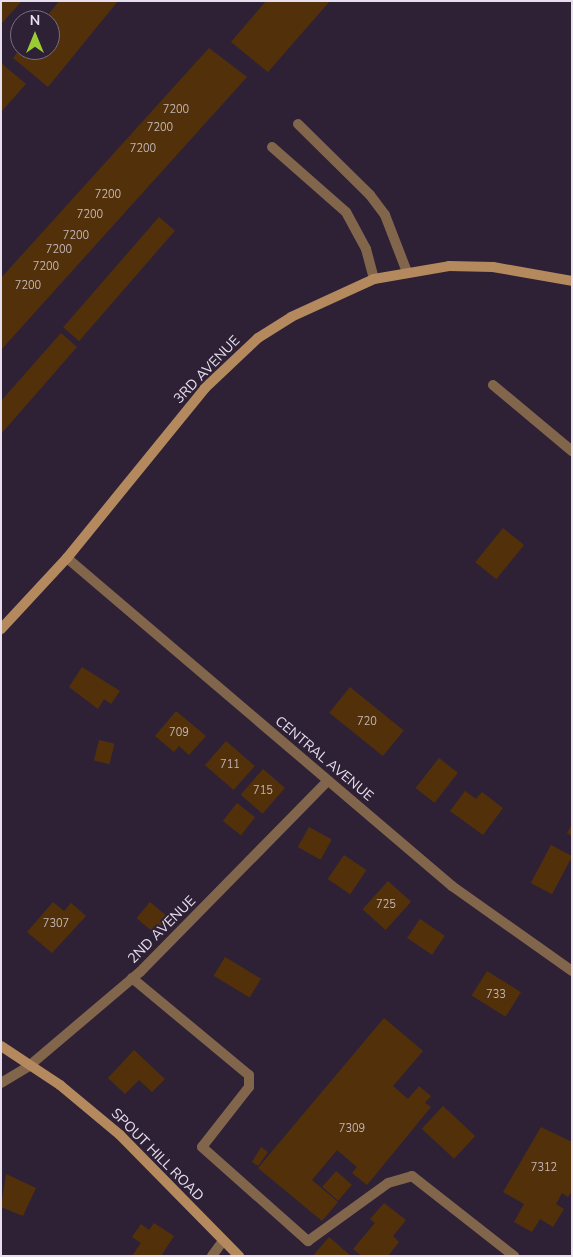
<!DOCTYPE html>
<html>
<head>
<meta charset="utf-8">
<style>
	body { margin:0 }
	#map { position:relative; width:573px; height:1257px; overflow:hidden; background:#2e2136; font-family:"Nunito Sans",sans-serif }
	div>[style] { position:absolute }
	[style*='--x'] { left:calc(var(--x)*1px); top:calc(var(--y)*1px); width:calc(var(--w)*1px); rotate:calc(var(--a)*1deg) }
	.building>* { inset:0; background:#52310a; transform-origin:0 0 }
	.lane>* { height:10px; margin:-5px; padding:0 5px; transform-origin:5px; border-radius:5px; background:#82664c }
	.street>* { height:10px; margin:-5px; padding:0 5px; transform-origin:5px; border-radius:5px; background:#82664c }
	.secondary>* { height:10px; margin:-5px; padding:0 5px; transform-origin:5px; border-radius:5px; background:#b5895e }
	span { translate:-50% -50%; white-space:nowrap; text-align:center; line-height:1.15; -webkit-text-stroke:4px #2e2136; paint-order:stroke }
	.number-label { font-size:11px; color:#c2b4b4 }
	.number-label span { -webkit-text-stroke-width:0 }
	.street-label { font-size:14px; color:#e7dfed }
	.frame { position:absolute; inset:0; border:2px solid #e7dfed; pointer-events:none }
	.north { position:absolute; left:10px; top:10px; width:50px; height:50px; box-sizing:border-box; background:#2e2136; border:1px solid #786d7f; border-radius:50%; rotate:0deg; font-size:14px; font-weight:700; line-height:20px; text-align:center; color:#e7dfed }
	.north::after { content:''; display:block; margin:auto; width:18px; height:22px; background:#9acb34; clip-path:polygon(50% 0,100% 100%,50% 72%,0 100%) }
</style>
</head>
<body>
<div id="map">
	<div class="building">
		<i style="clip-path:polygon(1px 1px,22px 1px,1px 24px)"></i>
		<i style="clip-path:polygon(59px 1px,118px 1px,48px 87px,13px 58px,19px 50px,50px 50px,50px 20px,44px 20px)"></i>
		<i style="clip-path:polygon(266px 1px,330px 1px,268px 72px,231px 42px)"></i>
		<i style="clip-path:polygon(209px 48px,247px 77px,1px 350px,1px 278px)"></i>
		<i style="clip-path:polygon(1px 63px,26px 84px,1px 112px)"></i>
		<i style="left:159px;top:217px;width:21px;height:146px;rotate:41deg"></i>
		<i style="clip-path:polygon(61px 333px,77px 347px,1px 434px,1px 401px)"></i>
		<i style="left:503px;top:528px;width:27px;height:44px;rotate:39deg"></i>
		<i style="clip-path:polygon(82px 667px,120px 691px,111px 704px,104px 699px,98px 709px,69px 687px)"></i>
		<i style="left:350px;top:687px;width:69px;height:33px;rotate:39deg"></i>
		<i style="clip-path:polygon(176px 711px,206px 736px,189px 755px,179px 746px,174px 752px,155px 736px)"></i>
		<i style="left:99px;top:740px;width:16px;height:21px;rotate:14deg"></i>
		<i style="left:226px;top:741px;width:38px;height:32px;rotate:41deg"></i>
		<i style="left:439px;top:758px;width:24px;height:38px;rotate:38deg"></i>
		<i style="left:263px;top:769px;width:29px;height:34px;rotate:41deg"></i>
		<i style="clip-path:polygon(465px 791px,476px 799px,482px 792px,503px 808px,483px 835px,450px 811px)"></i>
		<i style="left:237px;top:803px;width:23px;height:23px;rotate:38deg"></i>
		<i style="clip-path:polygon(572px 825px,572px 836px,567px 833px)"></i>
		<i style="left:309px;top:827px;width:26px;height:23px;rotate:29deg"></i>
		<i style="left:551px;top:845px;width:24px;height:43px;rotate:28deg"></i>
		<i style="left:344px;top:855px;width:27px;height:29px;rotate:34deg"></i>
		<i style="left:388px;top:881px;width:31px;height:38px;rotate:42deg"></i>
		<i style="clip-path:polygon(53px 902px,64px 911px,71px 903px,86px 916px,52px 953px,27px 932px)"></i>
		<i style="left:150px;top:902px;width:25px;height:21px;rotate:40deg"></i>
		<i style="left:420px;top:919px;width:30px;height:23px;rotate:34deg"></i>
		<i style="left:225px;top:957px;width:42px;height:22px;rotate:31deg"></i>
		<i style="left:487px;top:971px;width:40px;height:29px;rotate:32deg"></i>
		<i style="clip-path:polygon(384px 1018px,423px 1051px,393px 1086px,408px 1099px,419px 1086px,431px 1096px,425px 1103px,431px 1107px,367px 1185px,352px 1173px,357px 1167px,337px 1150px,312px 1180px,338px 1202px,322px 1221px,258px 1168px)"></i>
		<i style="clip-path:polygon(134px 1050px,165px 1079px,152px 1092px,139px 1080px,125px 1094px,108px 1078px)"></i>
		<i style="left:443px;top:1106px;width:44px;height:31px;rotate:43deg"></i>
		<i style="clip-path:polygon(541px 1127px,572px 1142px,572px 1191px,568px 1197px,562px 1193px,556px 1204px,564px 1209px,553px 1227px,540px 1219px,532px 1232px,514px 1222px,524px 1204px,503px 1192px)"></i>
		<i style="clip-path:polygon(261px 1147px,268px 1152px,258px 1166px,252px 1162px)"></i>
		<i style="left:336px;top:1171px;width:21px;height:21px;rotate:41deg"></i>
		<i style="clip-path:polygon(6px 1174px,36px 1188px,23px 1216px,1px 1207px)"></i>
		<i style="clip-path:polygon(384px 1203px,406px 1220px,393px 1236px,399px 1242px,388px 1256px,362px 1256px,353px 1249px,375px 1223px,370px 1219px)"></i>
		<i style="clip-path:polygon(154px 1223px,174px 1236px,161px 1256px,132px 1256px,141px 1243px,132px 1237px,141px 1224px,149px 1230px)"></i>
		<i style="clip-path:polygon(329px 1237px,351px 1256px,313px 1256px)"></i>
	</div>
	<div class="lane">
		<i style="--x:132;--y:978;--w:152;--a:39.7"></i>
		<i style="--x:249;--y:1075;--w:12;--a:90"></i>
		<i style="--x:249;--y:1087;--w:76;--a:128.1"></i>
		<i style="--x:202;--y:1147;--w:142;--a:41.6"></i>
		<i style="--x:308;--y:1241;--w:99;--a:-35.9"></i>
		<i style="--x:388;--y:1183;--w:25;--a:-16"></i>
		<i style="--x:412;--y:1176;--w:130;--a:38.1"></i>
	</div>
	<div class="street">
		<i style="--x:298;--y:124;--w:101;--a:44.6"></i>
		<i style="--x:370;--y:195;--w:25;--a:53"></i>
		<i style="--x:385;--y:215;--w:61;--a:68.9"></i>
		<i style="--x:272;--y:147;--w:98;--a:41.3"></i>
		<i style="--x:346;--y:212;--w:42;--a:61.6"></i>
		<i style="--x:366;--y:249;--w:31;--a:75"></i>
		<i style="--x:493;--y:385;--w:103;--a:39.9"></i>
		<i style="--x:67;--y:558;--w:506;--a:40.43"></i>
		<i style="--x:452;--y:886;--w:147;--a:35.3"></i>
		<i style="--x:1;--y:1083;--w:33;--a:-31"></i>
		<i style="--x:29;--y:1066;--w:145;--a:-40.3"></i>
		<i style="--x:140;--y:972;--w:268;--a:-45.5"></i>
		<i style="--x:212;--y:1256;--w:19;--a:-54"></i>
	</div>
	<div class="secondary">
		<i style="--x:1;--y:629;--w:97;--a:-47.1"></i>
		<i style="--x:67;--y:558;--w:219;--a:-50.9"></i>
		<i style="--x:205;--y:388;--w:73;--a:-43.3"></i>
		<i style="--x:258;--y:338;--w:39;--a:-32"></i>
		<i style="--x:291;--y:317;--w:91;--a:-24.6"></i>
		<i style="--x:374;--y:279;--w:76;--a:-9.8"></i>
		<i style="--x:449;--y:266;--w:44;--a:1.3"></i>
		<i style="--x:493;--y:267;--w:80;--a:10"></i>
		<i style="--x:1;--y:1046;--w:71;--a:33.5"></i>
		<i style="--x:60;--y:1085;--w:78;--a:39.8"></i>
		<i style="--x:120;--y:1135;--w:170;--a:45.5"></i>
	</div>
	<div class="number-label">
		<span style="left:176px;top:110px">7200</span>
		<span style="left:160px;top:128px">7200</span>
		<span style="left:143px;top:149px">7200</span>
		<span style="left:108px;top:195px">7200</span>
		<span style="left:90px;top:215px">7200</span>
		<span style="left:76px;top:236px">7200</span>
		<span style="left:59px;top:250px">7200</span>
		<span style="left:46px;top:267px">7200</span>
		<span style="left:28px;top:286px">7200</span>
		<span style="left:367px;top:722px">720</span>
		<span style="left:179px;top:733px">709</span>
		<span style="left:230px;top:765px">711</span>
		<span style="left:263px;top:791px">715</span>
		<span style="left:386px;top:905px">725</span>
		<span style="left:56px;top:924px">7307</span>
		<span style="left:496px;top:995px">733</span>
		<span style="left:352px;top:1129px">7309</span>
		<span style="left:544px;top:1168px">7312</span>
	</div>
	<div class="street-label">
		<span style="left:207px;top:370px;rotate:-46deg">3RD AVENUE</span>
		<span style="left:324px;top:759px;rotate:40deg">CENTRAL AVENUE</span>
		<span style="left:162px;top:930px;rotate:-45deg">2ND AVENUE</span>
		<span style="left:157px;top:1155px;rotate:45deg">SPOUT HILL ROAD</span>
	</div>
	<div class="frame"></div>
	<div class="north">N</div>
</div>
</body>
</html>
